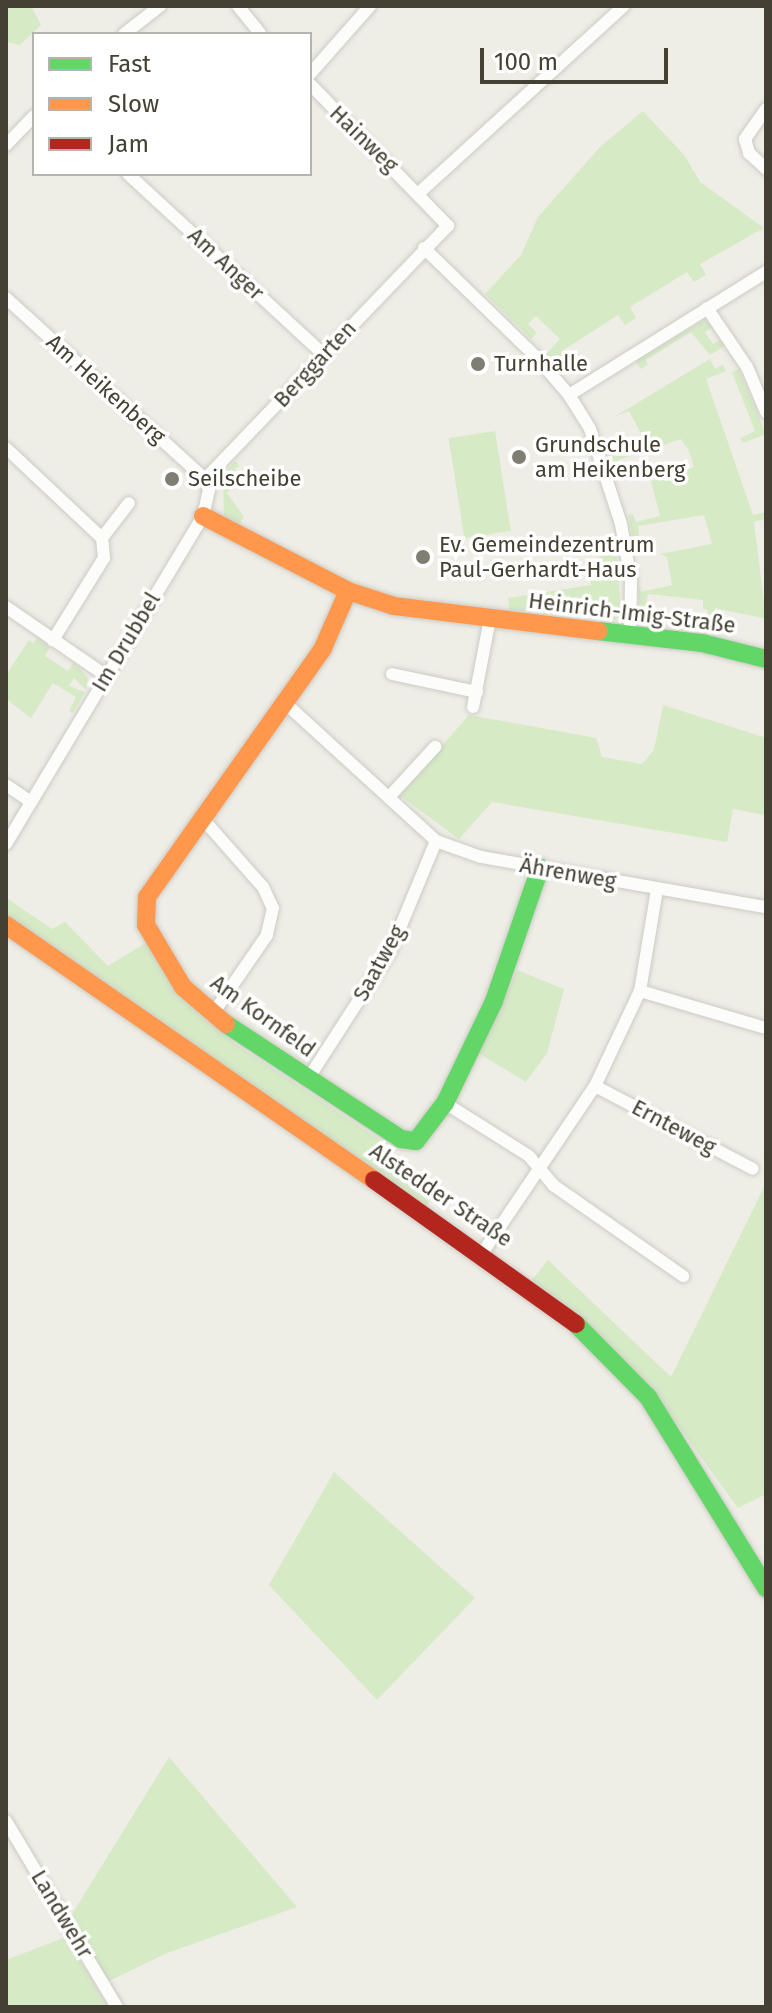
<!DOCTYPE html>
<html>
<head>
<meta charset="utf-8">
<style>
	body { margin:0 }
	#map { position:relative; width:772px; height:2013px; overflow:hidden; background:#eeede6; font-family:"Fira Sans",sans-serif }
	div>[style] { position:absolute }
	[style*='--x'] { left:calc(var(--x)*1px); top:calc(var(--y)*1px); width:calc(var(--w)*1px); rotate:calc(var(--a)*1deg) }
	.green>* { inset:0; background:#d6eac6; transform-origin:0 0 }
	.roads { filter:drop-shadow(0 0 2px #cccbc4) drop-shadow(0 0 2px #cccbc4) }
	.street>* { height:12px; margin:-6px; padding:0 6px; transform-origin:6px; border-radius:6px; background:#fcfcfb }
	.fast>* { height:18px; margin:-9px; padding:0 9px; transform-origin:9px; border-radius:9px; background:#63d668 }
	.slow>* { height:18px; margin:-9px; padding:0 9px; transform-origin:9px; border-radius:9px; background:#ff974d }
	.jam>* { height:18px; margin:-9px; padding:0 9px; transform-origin:9px; border-radius:9px; background:#b3261e }
	.dots>* { width:22px; height:22px; translate:-50% -50%; box-sizing:border-box; border:4px solid #fff; border-radius:50% }
	span { translate:-50% -50%; white-space:nowrap; text-align:center; line-height:1.15; -webkit-text-stroke:7px #fff; paint-order:stroke }
	.street-label { font-size:22px; color:#444033 }
	.poi-label { font-size:22px; color:#444033 }
	.left { translate:0 -50%; text-align:left }
	.frame { position:absolute; inset:0; border:8px solid #444033; pointer-events:none }
	.legend { position:absolute; left:32px; top:32px; width:280px; height:144px; box-sizing:border-box; background:#fff; border:2px solid #b4b3ad; margin:0; padding:10px 14px; list-style:none; font-size:24px; color:#444033 }
	.legend li { display:flex; align-items:center; gap:16px; height:40px }
	.legend b { width:40px; border:2px solid #b4b3ad }
	.scale { position:absolute; left:480px; top:48px; width:188px; height:36px; box-sizing:border-box; border:4px solid #444033; border-top:0; padding-left:10px; font-size:24px; line-height:28px; white-space:nowrap; color:#444033; -webkit-text-stroke:6px #fff; paint-order:stroke }
</style>
</head>
<body>
<div id="map">
	<div class="green">
		<i style="clip-path:polygon(6px 6px,31px 6px,41px 25px,20px 45px,6px 42px)"></i>
		<i style="clip-path:polygon(643px 111px,685px 156px,700px 182px,764px 228px,700px 264px,706px 275px,694px 282px,687px 272px,630px 307px,636px 318px,625px 325px,618px 315px,562px 351px,565px 357px,554px 364px,545px 355px,560px 339px,536px 316px,528px 324px,537px 333px,531px 339px,485px 294px,521px 255px,538px 217px,601px 146px)"></i>
		<i style="clip-path:polygon(704px 320px,714px 326px,705px 332px,713px 344px,722px 339px,726px 345px,710px 355px,691px 332px,646px 360px,648px 365px,641px 369px,635px 361px)"></i>
		<i style="clip-path:polygon(710px 359px,715px 369px,723px 365px,726px 371px,706px 379px,753px 515px,766px 512px,766px 519px,754px 522px,766px 619px,715px 608px,709px 637px,704px 636px,708px 610px,703px 609px,703px 600px,648px 594px,645px 608px,639px 607px,638px 583px,641px 592px,672px 585px,667px 557px,660px 554px,712px 544px,704px 515px,638px 526px,639px 536px,632px 536px,628px 515px,633px 514px,636px 522px,660px 516px,651px 481px,694px 467px,689px 451px,681px 439px,618px 460px,620px 470px,614px 472px,608px 454px,644px 439px,629px 411px,614px 417px)"></i>
		<i style="clip-path:polygon(739px 369px,766px 434px,743px 443px,740px 438px,755px 431px,732px 372px)"></i>
		<i style="left:495px;top:431px;width:101px;height:47px;rotate:81deg"></i>
		<i style="clip-path:polygon(235px 461px,239px 465px,231px 474px,238px 481px,227px 493px,244px 517px,238px 525px,224px 518px,223px 475px)"></i>
		<i style="clip-path:polygon(605px 554px,617px 557px,621px 613px,616px 620px,509px 610px,508px 598px,591px 585px,588px 564px)"></i>
		<i style="clip-path:polygon(37px 637px,50px 647px,45px 656px,68px 671px,74px 662px,88px 678px,86px 690px,74px 678px,69px 686px,85px 692px,73px 713px,69px 711px,76px 697px,53px 683px,31px 718px,6px 699px,6px 675px,29px 640px,34px 643px)"></i>
		<i style="clip-path:polygon(663px 705px,766px 738px,766px 815px,733px 809px,727px 842px,492px 802px,459px 839px,399px 795px,469px 715px,596px 738px,602px 757px,642px 764px,654px 750px)"></i>
		<i style="clip-path:polygon(8px 899px,52px 929px,65px 922px,108px 966px,154px 938px,183px 987px,235px 1044px,386px 1144px,380px 1159px,433px 1195px,423px 1211px,6px 925px)"></i>
		<i style="clip-path:polygon(517px 970px,564px 989px,547px 1053px,526px 1082px,475px 1051px)"></i>
		<i style="clip-path:polygon(766px 1183px,766px 1494px,738px 1508px,646px 1381px,529px 1284px,548px 1260px,671px 1377px)"></i>
		<i style="clip-path:polygon(334px 1472px,475px 1598px,377px 1700px,269px 1585px)"></i>
		<i style="clip-path:polygon(169px 1757px,297px 1907px,167px 1953px,109px 1981px,69px 1919px)"></i>
		<i style="clip-path:polygon(66px 1937px,108px 2007px,8px 2007px,6px 1960px)"></i>
	</div>
	<div class="roads">
		<div class="street">
			<i style="--x:238;--y:6;--w:36;--a:51"></i>
			<i style="--x:124;--y:34;--w:46;--a:-37.9"></i>
			<i style="--x:310;--y:74;--w:91;--a:-48.6"></i>
			<i style="--x:766;--y:109;--w:37;--a:125"></i>
			<i style="--x:745;--y:139;--w:15;--a:74"></i>
			<i style="--x:749;--y:153;--w:23;--a:43"></i>
			<i style="--x:6;--y:145;--w:40;--a:-46"></i>
			<i style="--x:128;--y:174;--w:267;--a:42.7"></i>
			<i style="--x:420;--y:192;--w:276;--a:-42.4"></i>
			<i style="--x:424;--y:248;--w:161;--a:44.2"></i>
			<i style="--x:539;--y:360;--w:46;--a:49.4"></i>
			<i style="--x:569;--y:395;--w:40;--a:58"></i>
			<i style="--x:590;--y:429;--w:100;--a:71.9"></i>
			<i style="--x:621;--y:524;--w:57;--a:79.9"></i>
			<i style="--x:631;--y:580;--w:55;--a:91"></i>
			<i style="--x:6;--y:298;--w:269;--a:42.3"></i>
			<i style="--x:707;--y:308;--w:71;--a:55.9"></i>
			<i style="--x:747;--y:367;--w:49;--a:67.1"></i>
			<i style="--x:569;--y:395;--w:232;--a:-32"></i>
			<i style="--x:6;--y:448;--w:132;--a:43.2"></i>
			<i style="--x:102;--y:538;--w:20;--a:84"></i>
			<i style="--x:104;--y:558;--w:97;--a:121.9"></i>
			<i style="--x:205;--y:479;--w:351;--a:-46.2"></i>
			<i style="--x:448;--y:226;--w:198;--a:-134.2"></i>
			<i style="--x:102;--y:538;--w:44;--a:-52.4"></i>
			<i style="--x:6;--y:607;--w:120;--a:34.5"></i>
			<i style="--x:392;--y:674;--w:87;--a:12"></i>
			<i style="--x:284;--y:702;--w:206;--a:42.4"></i>
			<i style="--x:436;--y:841;--w:48;--a:19.6"></i>
			<i style="--x:481;--y:857;--w:289;--a:10"></i>
			<i style="--x:473;--y:707;--w:90;--a:-79.1"></i>
			<i style="--x:6;--y:785;--w:30;--a:34"></i>
			<i style="--x:390;--y:796;--w:67;--a:-47.4"></i>
			<i style="--x:202;--y:818;--w:92;--a:48.5"></i>
			<i style="--x:263;--y:887;--w:23;--a:65"></i>
			<i style="--x:273;--y:908;--w:28;--a:103"></i>
			<i style="--x:267;--y:935;--w:97;--a:124.5"></i>
			<i style="--x:6;--y:844;--w:383;--a:-59"></i>
			<i style="--x:203;--y:516;--w:27;--a:-77"></i>
			<i style="--x:209;--y:490;--w:12;--a:-110"></i>
			<i style="--x:640;--y:991;--w:131;--a:16.4"></i>
			<i style="--x:308;--y:1079;--w:151;--a:-57.2"></i>
			<i style="--x:390;--y:952;--w:120;--a:-67.5"></i>
			<i style="--x:595;--y:1086;--w:178;--a:27.7"></i>
			<i style="--x:445;--y:1103;--w:99;--a:32.2"></i>
			<i style="--x:529;--y:1156;--w:38;--a:50"></i>
			<i style="--x:553;--y:1185;--w:159;--a:35"></i>
			<i style="--x:483;--y:1252;--w:200;--a:-56"></i>
			<i style="--x:595;--y:1086;--w:105;--a:-64.7"></i>
			<i style="--x:640;--y:991;--w:103;--a:-80.5"></i>
			<i style="--x:6;--y:1821;--w:217;--a:59.2"></i>
		</div>
		<div class="fast">
			<i style="--x:598;--y:631;--w:105;--a:6.6"></i>
			<i style="--x:702;--y:643;--w:66;--a:14"></i>
			<i style="--x:226;--y:1024;--w:209;--a:33.3"></i>
			<i style="--x:401;--y:1139;--w:15;--a:8"></i>
			<i style="--x:416;--y:1141;--w:48;--a:-52.7"></i>
			<i style="--x:445;--y:1103;--w:113;--a:-64.3"></i>
			<i style="--x:494;--y:1001;--w:141;--a:-70.9"></i>
			<i style="--x:576;--y:1324;--w:103;--a:45.4"></i>
			<i style="--x:648;--y:1397;--w:225;--a:58.3"></i>
		</div>
		<div class="slow">
			<i style="--x:203;--y:516;--w:163;--a:27.3"></i>
			<i style="--x:348;--y:591;--w:48;--a:18.1"></i>
			<i style="--x:394;--y:606;--w:206;--a:7"></i>
			<i style="--x:6;--y:925;--w:448;--a:34.7"></i>
			<i style="--x:226;--y:1024;--w:57;--a:-139.3"></i>
			<i style="--x:183;--y:987;--w:72;--a:-120.8"></i>
			<i style="--x:146;--y:925;--w:28;--a:-88"></i>
			<i style="--x:147;--y:897;--w:305;--a:-54.7"></i>
			<i style="--x:323;--y:648;--w:62;--a:-66.3"></i>
		</div>
		<div class="jam">
			<i style="--x:374;--y:1180;--w:248;--a:35.5"></i>
		</div>
	</div>
	<div class="dots">
		<i style="left:478px;top:364px;background:#807d72"></i>
		<i style="left:519px;top:457px;background:#807d72"></i>
		<i style="left:172px;top:479px;background:#807d72"></i>
		<i style="left:423px;top:557px;background:#807d72"></i>
	</div>
	<div class="street-label">
		<span style="left:364px;top:139px;rotate:44deg">Hainweg</span>
		<span style="left:226px;top:264px;rotate:43deg">Am Anger</span>
		<span style="left:315px;top:364px;rotate:-47deg">Berggarten</span>
		<span style="left:106px;top:389px;rotate:42deg">Am Heikenberg</span>
		<span style="left:632px;top:613px;rotate:7deg">Heinrich-Imig-Straße</span>
		<span style="left:126px;top:642px;rotate:-59deg">Im Drubbel</span>
		<span style="left:568px;top:873px;rotate:10deg">Ährenweg</span>
		<span style="left:379px;top:963px;rotate:-61deg">Saatweg</span>
		<span style="left:263px;top:1016px;rotate:36deg">Am Kornfeld</span>
		<span style="left:674px;top:1127px;rotate:28deg">Ernteweg</span>
		<span style="left:441px;top:1195px;rotate:34deg">Alstedder Straße</span>
		<span style="left:62px;top:1914px;rotate:59deg">Landwehr</span>
	</div>
	<div class="poi-label">
		<span class="left" style="left:494px;top:364px">Turnhalle</span>
		<span class="left" style="left:535px;top:457px">Grundschule<br>am Heikenberg</span>
		<span class="left" style="left:188px;top:479px">Seilscheibe</span>
		<span class="left" style="left:439px;top:557px">Ev. Gemeindezentrum<br>Paul-Gerhardt-Haus</span>
	</div>
	<div class="frame"></div>
	<ul class="legend">
	<li><b style="height:10px;background:#63d668"></b>Fast</li>
	<li><b style="height:10px;background:#ff974d"></b>Slow</li>
	<li><b style="height:10px;background:#b3261e"></b>Jam</li>
	</ul>
	<div class="scale">100 m</div>
</div>
</body>
</html>
